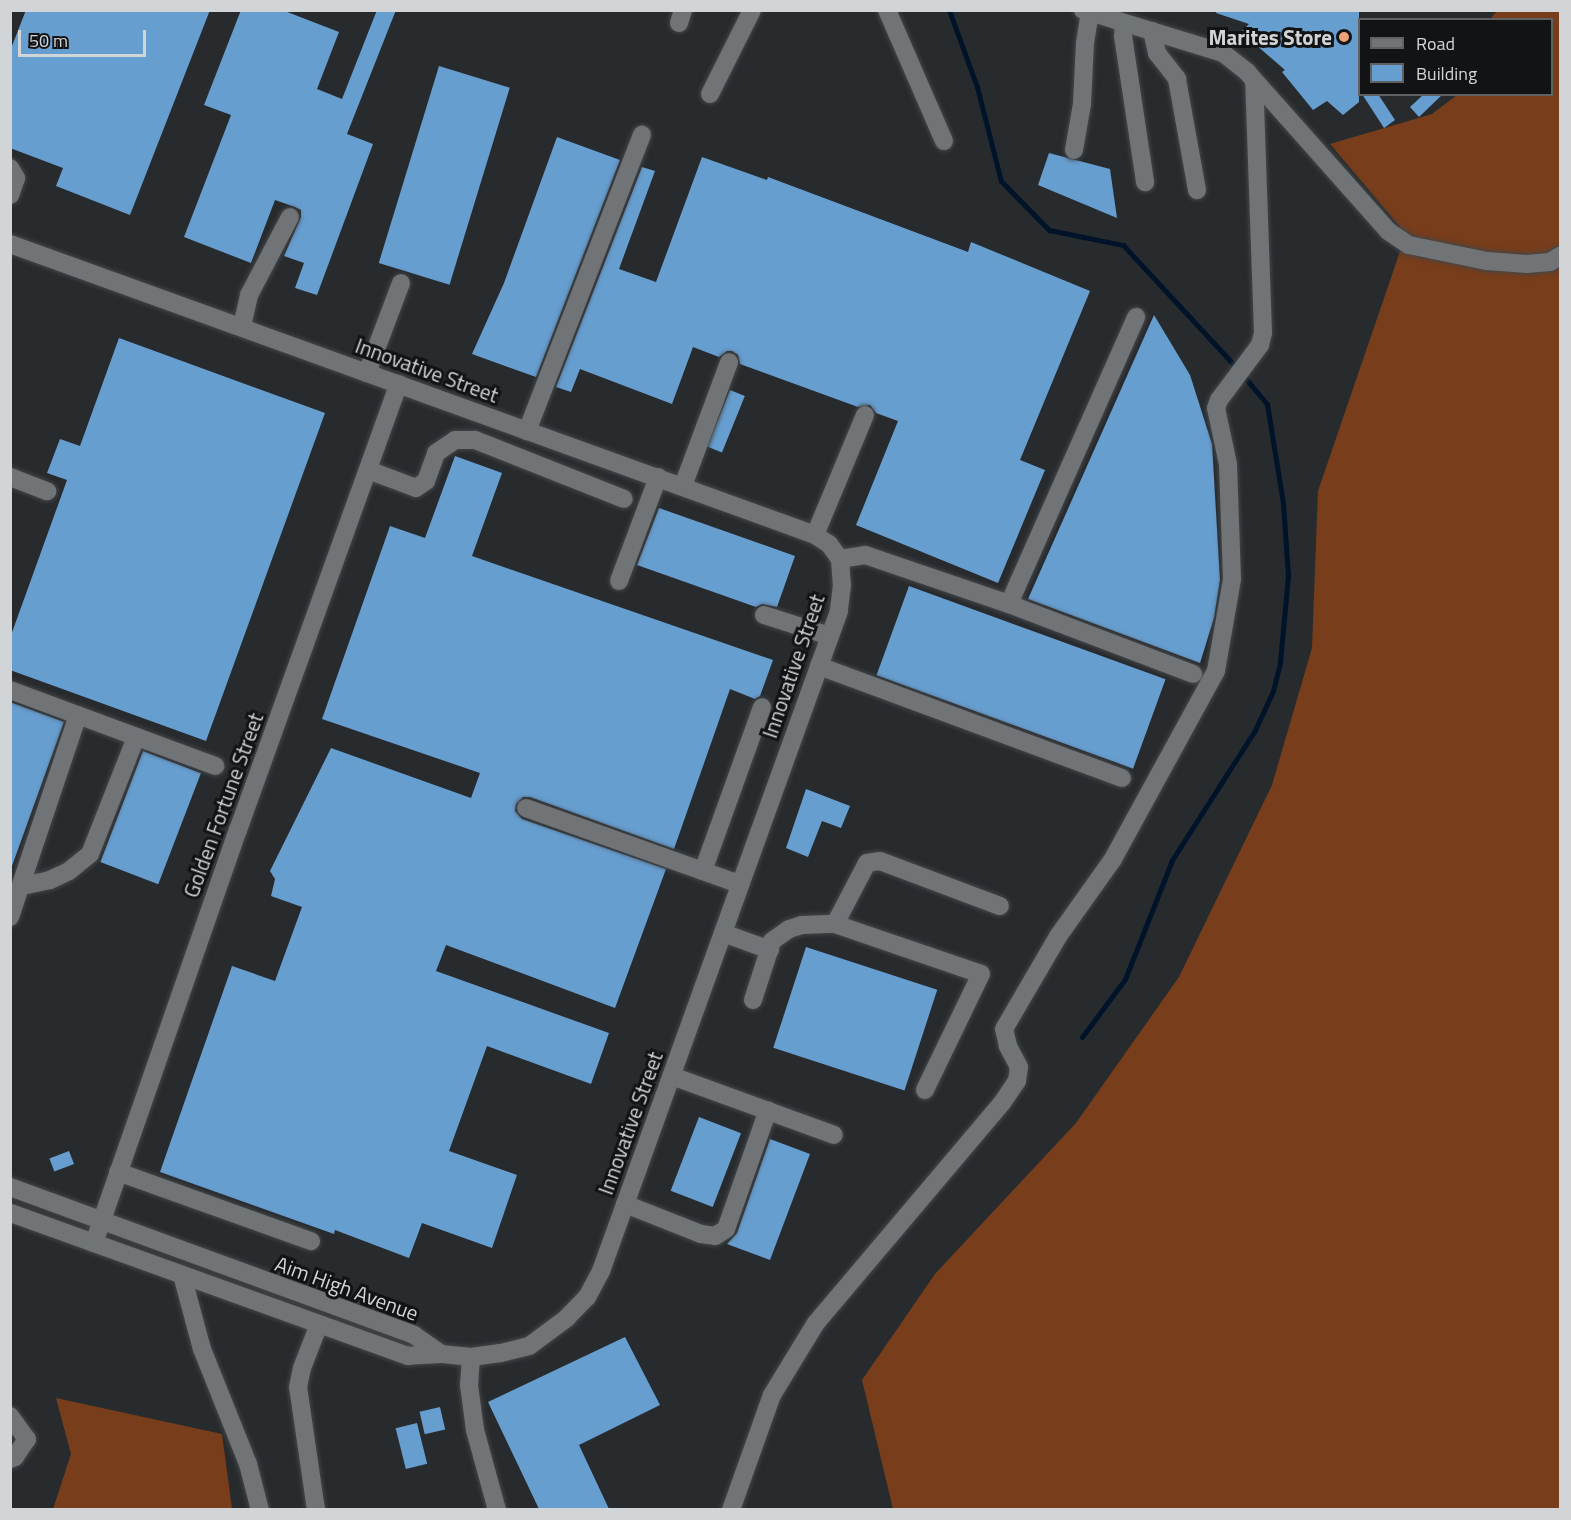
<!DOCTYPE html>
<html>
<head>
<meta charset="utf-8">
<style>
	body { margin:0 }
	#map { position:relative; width:1571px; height:1520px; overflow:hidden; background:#282b2e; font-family:"Titillium Web",sans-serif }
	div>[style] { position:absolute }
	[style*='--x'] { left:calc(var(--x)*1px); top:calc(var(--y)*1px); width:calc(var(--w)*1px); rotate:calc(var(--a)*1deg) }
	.forest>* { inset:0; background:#783d1a }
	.stream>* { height:5px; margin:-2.5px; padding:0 2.5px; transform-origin:2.5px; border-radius:2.5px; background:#001329 }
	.building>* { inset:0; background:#679ed0; transform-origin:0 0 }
	.roads { filter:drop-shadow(0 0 2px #434648) drop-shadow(0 0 2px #434648) }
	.minor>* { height:18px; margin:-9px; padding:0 9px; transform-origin:9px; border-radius:9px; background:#707477 }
	.dots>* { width:16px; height:16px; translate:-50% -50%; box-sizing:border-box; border:3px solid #121315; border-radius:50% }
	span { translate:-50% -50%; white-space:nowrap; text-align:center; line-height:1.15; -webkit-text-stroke:6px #121315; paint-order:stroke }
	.poi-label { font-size:21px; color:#d2d5d7; font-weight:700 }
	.right { translate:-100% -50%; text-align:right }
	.street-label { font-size:21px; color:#d2d5d7 }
	.frame { position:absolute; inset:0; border:12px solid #d2d5d7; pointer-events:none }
	.legend { position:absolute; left:1358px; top:18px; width:195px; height:78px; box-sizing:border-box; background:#121315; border:2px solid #5f6163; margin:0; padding:8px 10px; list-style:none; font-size:18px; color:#d2d5d7 }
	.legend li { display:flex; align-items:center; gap:12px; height:30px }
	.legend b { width:30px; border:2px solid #5f6163 }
	.scale { position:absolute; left:18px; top:30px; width:128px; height:27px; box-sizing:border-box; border:3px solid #d2d5d7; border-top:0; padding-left:8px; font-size:18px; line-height:21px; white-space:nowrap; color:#d2d5d7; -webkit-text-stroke:4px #121315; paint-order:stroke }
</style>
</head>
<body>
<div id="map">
	<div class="forest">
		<i style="clip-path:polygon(1497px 11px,1560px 11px,1560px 1509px,893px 1509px,862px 1380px,935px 1274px,1076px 1123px,1179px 977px,1272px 785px,1312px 648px,1318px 491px,1406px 234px,1330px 144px,1432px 114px,1457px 95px,1552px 94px,1552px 20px,1490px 19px)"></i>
		<i style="clip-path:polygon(56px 1398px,222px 1434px,232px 1509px,53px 1509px,71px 1454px)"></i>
	</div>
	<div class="stream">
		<i style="--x:949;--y:10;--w:82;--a:70"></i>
		<i style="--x:977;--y:87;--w:97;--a:75.7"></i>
		<i style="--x:1001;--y:181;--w:69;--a:45.6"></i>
		<i style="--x:1049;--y:230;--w:76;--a:11.5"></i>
		<i style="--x:1123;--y:245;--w:168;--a:47.2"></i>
		<i style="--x:1082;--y:1037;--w:72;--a:-53.4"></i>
		<i style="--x:1125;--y:979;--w:128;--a:-68.4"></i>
		<i style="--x:1172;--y:860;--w:154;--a:-57.4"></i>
		<i style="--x:1255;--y:730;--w:43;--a:-65.2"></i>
		<i style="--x:1273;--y:691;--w:30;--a:-76"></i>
		<i style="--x:1280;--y:662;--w:87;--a:-84.7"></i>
		<i style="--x:1288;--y:575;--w:72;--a:-94"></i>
		<i style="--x:1283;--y:503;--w:100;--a:-99.2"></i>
		<i style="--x:1267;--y:404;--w:38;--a:-130"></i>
	</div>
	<div class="building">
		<i style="clip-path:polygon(26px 10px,210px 10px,130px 215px,56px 186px,63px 168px,10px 148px,10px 51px)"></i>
		<i style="clip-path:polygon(241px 10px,282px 10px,339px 32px,317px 89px,342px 99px,377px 10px,396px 10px,347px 134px,373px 144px,317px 295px,295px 288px,304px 263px,284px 256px,301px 217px,301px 210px,295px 207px,275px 200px,251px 263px,184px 237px,231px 115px,204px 105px)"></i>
		<i style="clip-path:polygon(1217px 10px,1359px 10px,1359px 102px,1343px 115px,1327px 101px,1313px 110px,1282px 72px,1285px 70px,1241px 32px,1249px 24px,1216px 13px)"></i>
		<i style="left:439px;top:66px;width:74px;height:206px;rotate:17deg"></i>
		<i style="clip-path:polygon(1362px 94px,1378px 94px,1395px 120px,1384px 128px)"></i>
		<i style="clip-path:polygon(1424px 94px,1443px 94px,1419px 117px,1410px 107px)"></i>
		<i style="clip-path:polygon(557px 137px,620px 160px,536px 377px,472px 354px,504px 283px)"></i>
		<i style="clip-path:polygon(1049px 153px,1110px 169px,1117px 218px,1038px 185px)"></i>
		<i style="clip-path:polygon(702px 157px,767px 180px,768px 177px,968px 252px,971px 242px,1090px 291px,1020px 460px,1045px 470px,998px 583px,856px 525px,898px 421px,876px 413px,870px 405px,858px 407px,740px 364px,738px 355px,732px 351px,727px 351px,719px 357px,693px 347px,672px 404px,580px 369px,571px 392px,556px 387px,642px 167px,655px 171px,619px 269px,656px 282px)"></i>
		<i style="clip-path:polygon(1154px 315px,1190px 375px,1212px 444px,1220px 580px,1214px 618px,1200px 663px,1028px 599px)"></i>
		<i style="clip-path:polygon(119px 338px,325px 413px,206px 741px,10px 670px,10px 638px,67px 480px,47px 473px,60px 439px,80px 446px)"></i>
		<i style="left:730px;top:390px;width:16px;height:61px;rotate:22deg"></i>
		<i style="clip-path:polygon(455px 456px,502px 473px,472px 556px,773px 660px,760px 696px,755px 699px,730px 689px,674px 849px,530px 797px,523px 797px,516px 804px,515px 811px,522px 819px,666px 869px,615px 1008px,446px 945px,436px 971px,609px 1033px,591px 1084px,487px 1046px,449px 1151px,517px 1175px,492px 1248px,422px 1223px,409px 1258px,335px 1230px,334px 1234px,160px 1172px,232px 966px,275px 981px,302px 907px,271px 896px,275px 879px,270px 871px,331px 748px,471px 798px,480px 773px,322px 719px,390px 526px,425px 538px)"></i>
		<i style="clip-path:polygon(659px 508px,795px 556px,777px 607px,762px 604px,756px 607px,637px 565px)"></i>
		<i style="left:909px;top:586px;width:273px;height:95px;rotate:20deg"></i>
		<i style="clip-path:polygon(10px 702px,64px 722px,12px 866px,10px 866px)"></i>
		<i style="left:143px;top:751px;width:62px;height:119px;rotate:21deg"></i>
		<i style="clip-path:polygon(806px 789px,850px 806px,841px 828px,822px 821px,808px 857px,786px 848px)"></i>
		<i style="left:806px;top:947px;width:138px;height:106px;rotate:18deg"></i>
		<i style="left:699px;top:1117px;width:45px;height:79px;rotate:21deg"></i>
		<i style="clip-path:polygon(770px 1139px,810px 1154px,770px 1260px,727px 1244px,737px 1233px)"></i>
		<i style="left:69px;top:1151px;width:14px;height:21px;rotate:69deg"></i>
		<i style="clip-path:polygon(625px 1337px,660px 1405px,579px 1445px,609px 1509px,539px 1509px,488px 1402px)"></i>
		<i style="left:440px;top:1407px;width:23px;height:21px;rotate:77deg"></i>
		<i style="left:417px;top:1423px;width:42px;height:22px;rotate:76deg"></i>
	</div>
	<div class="roads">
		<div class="minor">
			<i style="--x:887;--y:10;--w:143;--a:66.5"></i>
			<i style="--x:1083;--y:10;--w:146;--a:17.1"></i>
			<i style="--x:1223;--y:53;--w:31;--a:38"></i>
			<i style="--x:1247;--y:72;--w:213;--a:48.4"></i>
			<i style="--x:1388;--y:231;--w:25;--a:34"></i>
			<i style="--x:1409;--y:245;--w:80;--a:11.6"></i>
			<i style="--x:1487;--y:261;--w:40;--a:4.3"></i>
			<i style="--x:1527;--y:264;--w:23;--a:-5"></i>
			<i style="--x:1550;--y:262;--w:12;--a:-31"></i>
			<i style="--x:679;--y:23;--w:14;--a:-73"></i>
			<i style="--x:1124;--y:23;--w:13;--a:94"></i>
			<i style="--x:1123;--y:36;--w:148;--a:81.4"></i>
			<i style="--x:1152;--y:31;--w:23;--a:77"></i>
			<i style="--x:1157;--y:53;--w:33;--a:52"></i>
			<i style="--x:1177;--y:79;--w:113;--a:79.8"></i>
			<i style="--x:710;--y:94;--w:94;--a:-63.4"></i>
			<i style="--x:1074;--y:150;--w:47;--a:-80.1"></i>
			<i style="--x:1082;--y:104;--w:61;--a:-87.2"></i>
			<i style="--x:1085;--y:43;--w:30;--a:-81"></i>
			<i style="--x:10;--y:168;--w:12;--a:59"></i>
			<i style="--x:16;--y:178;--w:18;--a:109"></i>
			<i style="--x:10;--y:244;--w:856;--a:19.87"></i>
			<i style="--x:815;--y:535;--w:17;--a:33"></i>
			<i style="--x:829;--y:544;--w:19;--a:54"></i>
			<i style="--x:840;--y:559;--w:26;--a:86"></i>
			<i style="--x:842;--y:585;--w:26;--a:97"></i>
			<i style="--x:839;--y:611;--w:702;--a:109.83"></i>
			<i style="--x:601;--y:1271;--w:30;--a:118"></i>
			<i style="--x:587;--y:1297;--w:29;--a:134"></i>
			<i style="--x:567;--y:1318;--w:47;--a:143.6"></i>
			<i style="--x:529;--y:1346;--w:30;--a:166"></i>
			<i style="--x:500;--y:1353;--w:29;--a:172"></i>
			<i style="--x:471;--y:1357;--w:30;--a:-174"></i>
			<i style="--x:441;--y:1354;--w:33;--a:177"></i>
			<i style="--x:408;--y:1356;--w:423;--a:-160.2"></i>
			<i style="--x:242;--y:326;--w:32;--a:-77"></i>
			<i style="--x:249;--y:295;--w:88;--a:-62.3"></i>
			<i style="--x:367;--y:373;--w:96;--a:-69.3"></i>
			<i style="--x:527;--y:431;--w:318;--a:-68.8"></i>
			<i style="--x:368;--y:470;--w:51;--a:20.6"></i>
			<i style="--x:416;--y:488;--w:12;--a:-35"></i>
			<i style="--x:426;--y:481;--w:30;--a:-70"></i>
			<i style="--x:436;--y:453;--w:23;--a:-34"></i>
			<i style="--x:455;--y:440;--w:20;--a:0"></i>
			<i style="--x:475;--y:440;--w:160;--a:21.6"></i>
			<i style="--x:10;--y:477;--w:40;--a:21"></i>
			<i style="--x:683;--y:486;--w:132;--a:-69.6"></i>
			<i style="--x:815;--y:535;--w:130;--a:-67.4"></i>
			<i style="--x:840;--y:559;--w:25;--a:-9"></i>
			<i style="--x:865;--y:555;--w:152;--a:18.8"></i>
			<i style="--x:1009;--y:604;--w:197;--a:20.8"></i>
			<i style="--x:619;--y:581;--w:111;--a:-69.4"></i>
			<i style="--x:1009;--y:604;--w:314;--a:-66.1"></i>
			<i style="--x:764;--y:615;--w:69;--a:17.7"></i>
			<i style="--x:819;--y:666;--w:323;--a:20.3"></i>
			<i style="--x:10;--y:690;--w:219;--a:20.3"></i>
			<i style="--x:526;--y:808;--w:227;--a:19.6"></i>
			<i style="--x:703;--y:871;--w:174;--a:-70.2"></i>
			<i style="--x:22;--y:886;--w:29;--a:-12"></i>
			<i style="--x:50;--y:880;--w:21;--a:-25"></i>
			<i style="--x:69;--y:871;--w:27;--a:-39"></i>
			<i style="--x:90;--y:854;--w:126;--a:-68.5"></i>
			<i style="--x:10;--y:917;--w:213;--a:-71.4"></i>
			<i style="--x:835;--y:924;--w:69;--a:-62.3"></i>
			<i style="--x:867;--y:863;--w:13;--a:-9"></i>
			<i style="--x:880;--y:861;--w:128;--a:20.6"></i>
			<i style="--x:723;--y:933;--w:50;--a:19.9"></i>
			<i style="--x:753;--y:1000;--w:62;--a:-72.1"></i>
			<i style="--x:772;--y:941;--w:21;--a:-35"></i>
			<i style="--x:789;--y:929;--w:14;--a:-17"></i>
			<i style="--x:802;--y:925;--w:33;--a:-2"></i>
			<i style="--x:835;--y:924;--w:154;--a:18.9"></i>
			<i style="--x:981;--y:974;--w:129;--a:115.8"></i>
			<i style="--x:672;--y:1076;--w:172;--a:20"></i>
			<i style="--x:118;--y:1172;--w:205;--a:19.7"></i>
			<i style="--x:10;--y:1187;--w:430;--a:20.1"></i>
			<i style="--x:414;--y:1335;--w:33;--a:35"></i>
			<i style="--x:625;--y:1204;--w:82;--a:21.5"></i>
			<i style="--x:701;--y:1234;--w:14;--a:8"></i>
			<i style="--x:715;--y:1236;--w:13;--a:-32"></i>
			<i style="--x:726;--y:1229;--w:126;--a:-70.6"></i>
			<i style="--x:94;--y:1243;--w:437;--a:-70.8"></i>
			<i style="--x:238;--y:830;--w:474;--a:-70.2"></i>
			<i style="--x:182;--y:1275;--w:77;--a:74.9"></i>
			<i style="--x:202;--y:1349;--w:124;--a:68.2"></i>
			<i style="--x:248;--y:1464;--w:48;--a:75.4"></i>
			<i style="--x:471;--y:1357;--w:28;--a:94"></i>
			<i style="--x:469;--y:1385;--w:45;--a:82.4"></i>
			<i style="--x:475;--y:1430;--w:83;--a:74.6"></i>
			<i style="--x:10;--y:1416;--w:29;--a:54"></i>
			<i style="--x:27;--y:1439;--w:22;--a:124"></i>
			<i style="--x:15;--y:1457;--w:5;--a:158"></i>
			<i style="--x:316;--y:1510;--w:124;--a:-98.3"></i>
			<i style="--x:298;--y:1387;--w:19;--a:-78"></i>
			<i style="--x:302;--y:1368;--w:47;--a:-68.9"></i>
			<i style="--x:731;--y:1510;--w:122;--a:-70.4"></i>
			<i style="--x:772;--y:1395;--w:84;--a:-58.6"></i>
			<i style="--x:816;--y:1323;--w:288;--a:-49.8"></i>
			<i style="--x:1002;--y:1103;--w:27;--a:-56"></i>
			<i style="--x:1017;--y:1081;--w:14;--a:-82"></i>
			<i style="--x:1019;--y:1067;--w:24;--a:-118"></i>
			<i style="--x:1008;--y:1046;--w:17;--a:-103"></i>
			<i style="--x:1004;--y:1029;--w:109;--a:-59.7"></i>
			<i style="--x:1059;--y:935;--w:93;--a:-54.6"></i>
			<i style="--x:1113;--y:859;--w:214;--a:-61.3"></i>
			<i style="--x:1216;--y:671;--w:93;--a:-80.1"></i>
			<i style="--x:1232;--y:579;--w:115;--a:-92"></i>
			<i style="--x:1228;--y:464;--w:57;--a:-102.1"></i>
			<i style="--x:1216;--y:408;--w:9;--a:-69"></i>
			<i style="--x:1219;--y:400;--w:69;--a:-53.3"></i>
			<i style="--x:1260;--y:345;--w:12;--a:-76"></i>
			<i style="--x:1263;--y:333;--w:252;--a:-92"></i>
		</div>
	</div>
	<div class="dots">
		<i style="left:1344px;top:37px;background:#f0a279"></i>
	</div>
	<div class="poi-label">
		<span class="right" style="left:1332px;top:37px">Marites Store</span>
	</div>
	<div class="street-label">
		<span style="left:427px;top:370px;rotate:20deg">Innovative Street</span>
		<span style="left:793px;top:666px;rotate:-71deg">Innovative Street</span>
		<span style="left:223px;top:805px;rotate:-70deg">Golden Fortune Street</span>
		<span style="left:630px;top:1123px;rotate:-70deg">Innovative Street</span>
		<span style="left:347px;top:1288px;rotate:20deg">Aim High Avenue</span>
	</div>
	<div class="frame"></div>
	<ul class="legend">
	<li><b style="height:8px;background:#707477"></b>Road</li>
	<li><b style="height:16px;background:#679ed0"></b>Building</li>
	</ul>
	<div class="scale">50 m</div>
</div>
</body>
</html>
